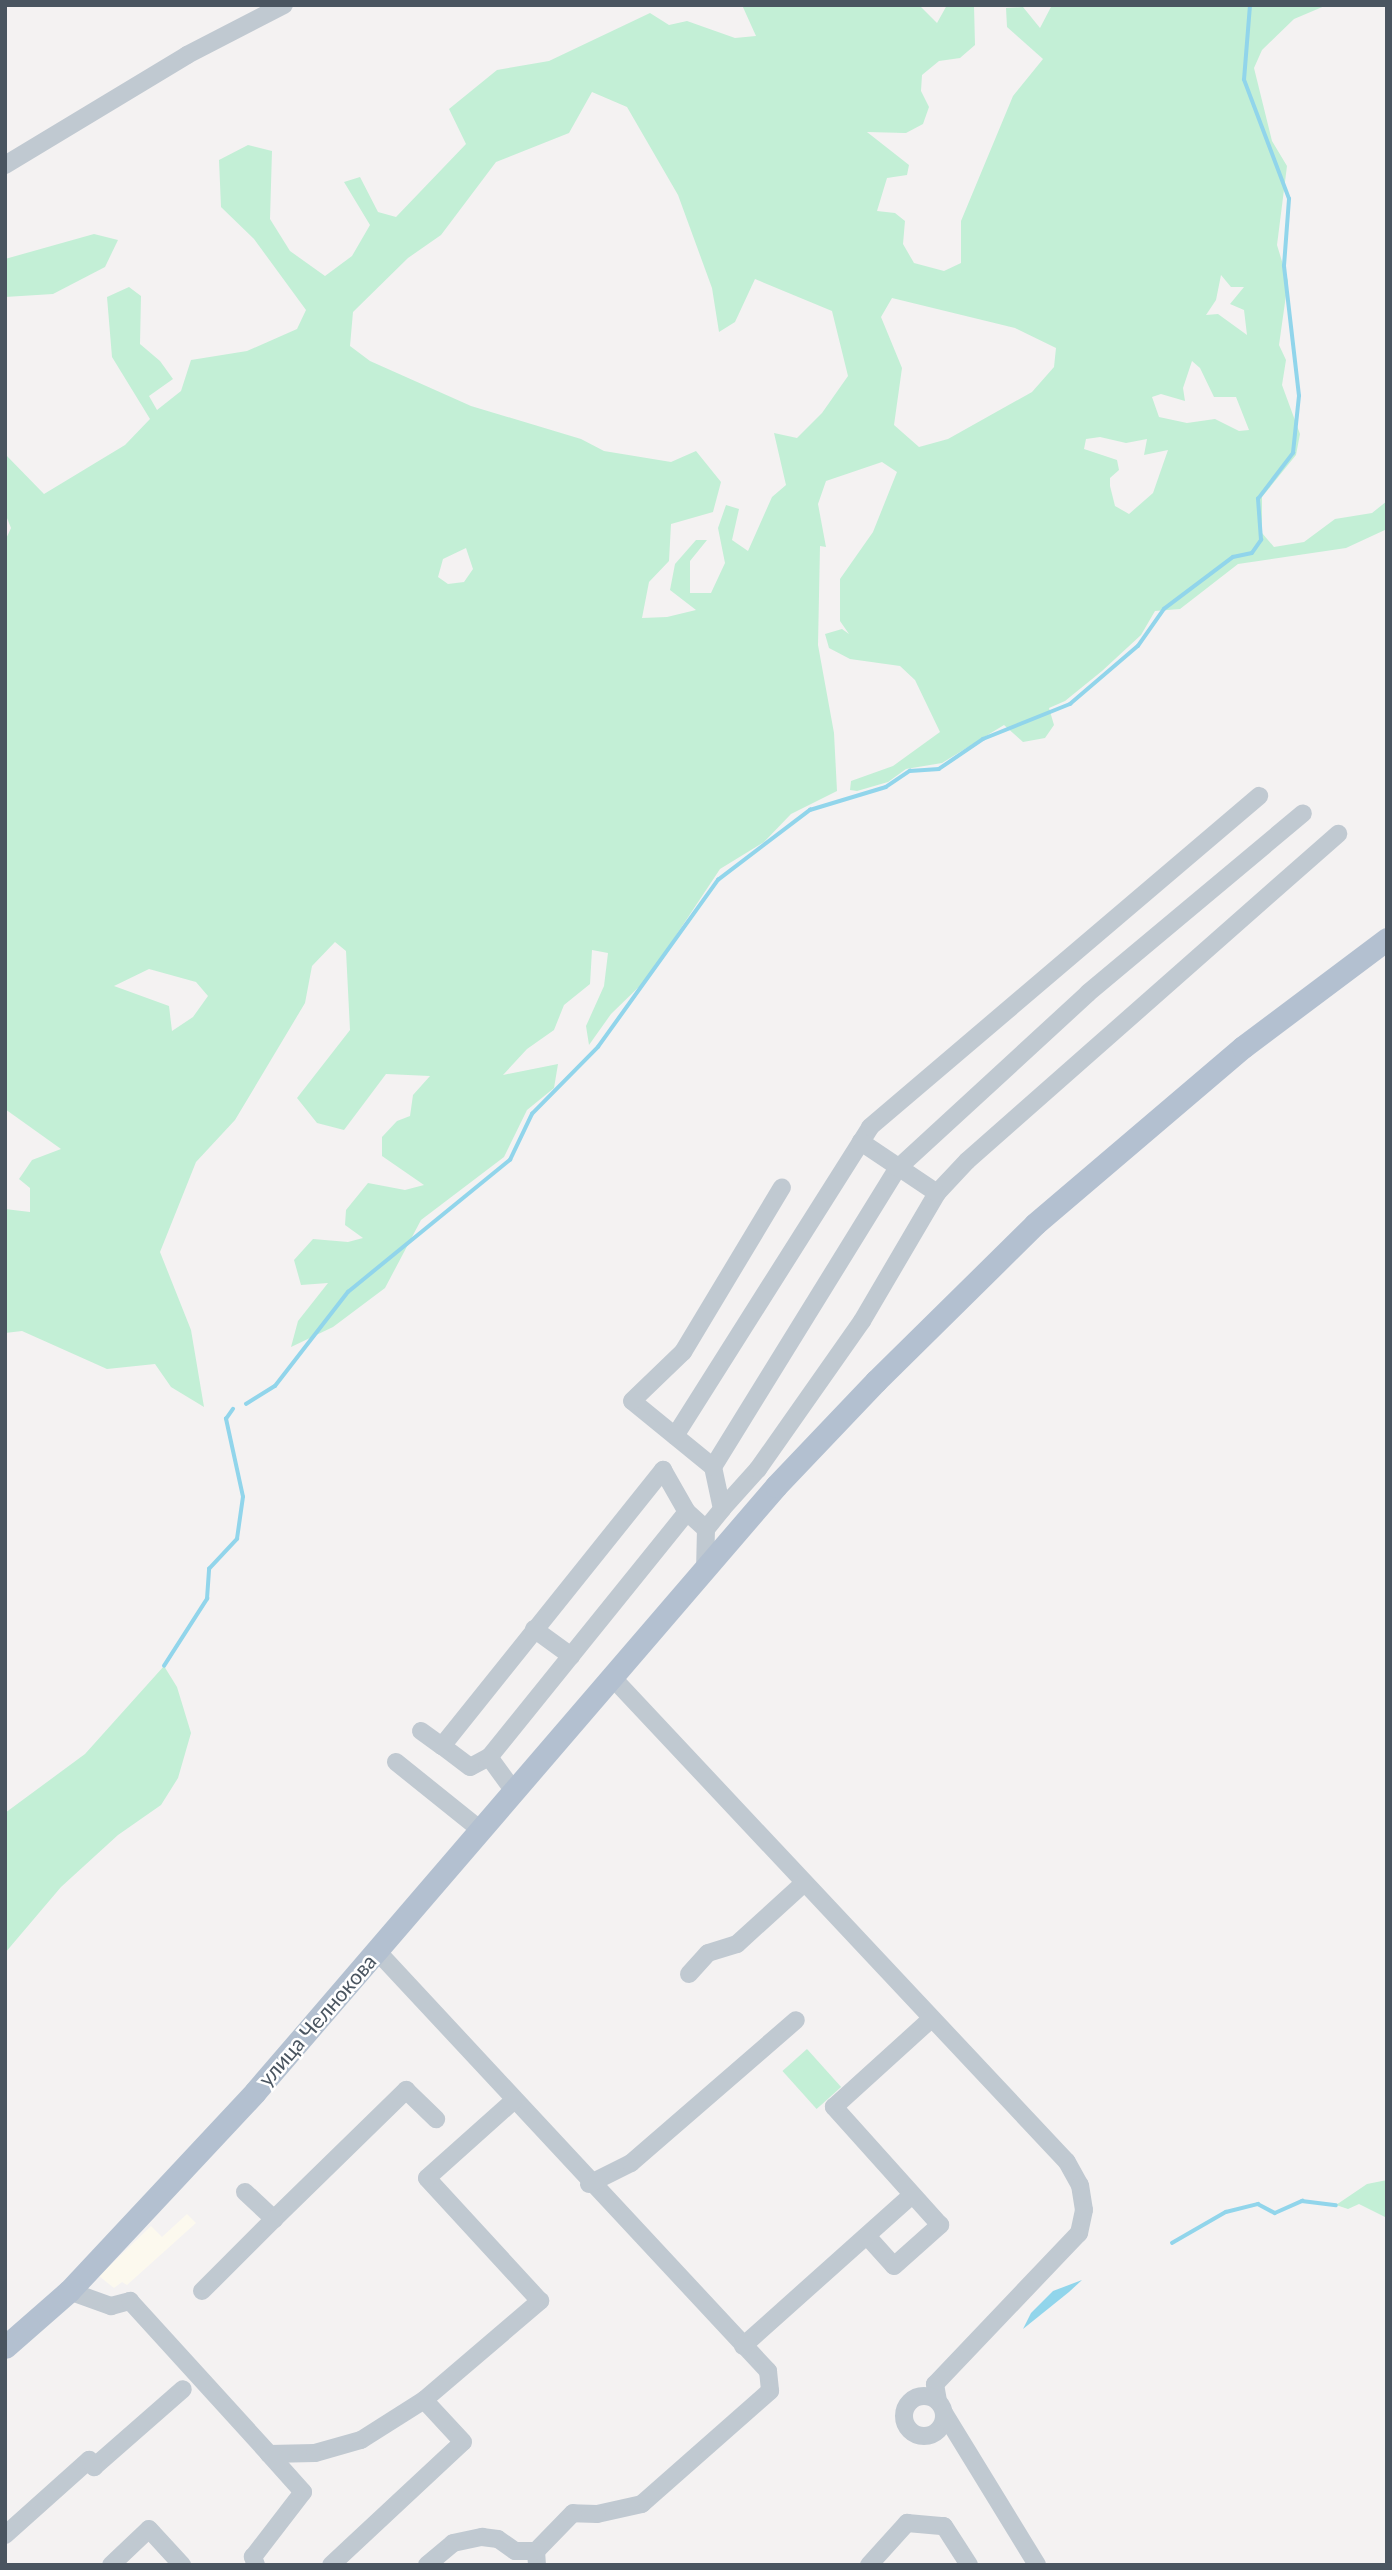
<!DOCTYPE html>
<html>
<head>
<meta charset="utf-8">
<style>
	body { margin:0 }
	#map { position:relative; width:1392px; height:2570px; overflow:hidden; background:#f4f2f2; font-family:Lato,sans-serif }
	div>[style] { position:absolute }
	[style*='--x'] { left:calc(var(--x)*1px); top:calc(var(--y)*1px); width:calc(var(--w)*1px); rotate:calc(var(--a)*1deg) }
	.commercial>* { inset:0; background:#fcf9ee }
	.green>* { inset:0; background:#c3efd6; transform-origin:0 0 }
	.water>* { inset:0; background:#91d5eb }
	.stream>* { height:3.5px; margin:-1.75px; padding:0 1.75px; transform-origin:1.75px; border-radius:1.75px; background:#91d5eb }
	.minor>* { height:18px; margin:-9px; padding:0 9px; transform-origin:9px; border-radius:9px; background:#c0c9d1 }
	.minor>.ring { margin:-9px; padding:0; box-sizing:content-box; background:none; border:18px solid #c0c9d1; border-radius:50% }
	.major>* { height:23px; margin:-11.5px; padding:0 11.5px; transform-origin:11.5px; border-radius:11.5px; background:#b3c0d0 }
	span { translate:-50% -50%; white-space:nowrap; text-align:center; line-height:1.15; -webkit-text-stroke:5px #fff; paint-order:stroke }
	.street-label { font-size:21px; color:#4a5560 }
	.frame { position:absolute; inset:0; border:7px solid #4a5560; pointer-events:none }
</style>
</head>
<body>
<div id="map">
	<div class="commercial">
		<i style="clip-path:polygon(187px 2214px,196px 2223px,127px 2285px,122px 2282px,114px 2288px,99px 2276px,151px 2226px,162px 2237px)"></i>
	</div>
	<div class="green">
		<i style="clip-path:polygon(evenodd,742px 5px,919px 5px,937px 23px,947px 5px,974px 5px,975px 45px,960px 58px,939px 61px,922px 75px,921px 91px,929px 107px,923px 124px,906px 133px,867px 132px,909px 165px,907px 175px,887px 178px,877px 211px,895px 213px,905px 221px,903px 244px,914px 263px,944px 271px,961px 263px,961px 221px,1013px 96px,1043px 59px,1007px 27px,1006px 8px,1023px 7px,1040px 28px,1052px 5px,1327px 5px,1294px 19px,1262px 50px,1254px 68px,1272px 141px,1287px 166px,1277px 245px,1288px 281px,1279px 345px,1286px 360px,1282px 385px,1300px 434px,1296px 455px,1262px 497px,1262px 533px,1274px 547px,1304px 542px,1335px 519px,1372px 513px,1387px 501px,1387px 529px,1346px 548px,1238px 564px,1180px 609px,1155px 611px,1141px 635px,1102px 671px,1065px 701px,1049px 708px,1054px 725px,1045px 738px,1023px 742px,1004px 725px,942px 763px,906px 769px,888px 782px,857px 791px,850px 790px,851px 781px,893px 766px,940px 732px,915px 680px,900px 666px,850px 659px,829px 648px,825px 634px,842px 629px,849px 634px,840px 621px,840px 579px,873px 532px,897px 472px,882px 462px,826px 481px,818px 504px,826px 547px,820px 546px,818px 645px,834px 733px,837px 791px,791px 814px,764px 842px,720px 869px,647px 979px,611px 1014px,589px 1045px,586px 1026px,604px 986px,608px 953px,592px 950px,590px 984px,564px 1005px,554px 1030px,527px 1049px,503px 1075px,558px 1064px,554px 1088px,527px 1110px,504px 1157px,421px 1220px,385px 1288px,333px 1327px,291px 1347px,298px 1321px,328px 1283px,301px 1285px,294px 1260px,313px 1239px,348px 1242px,363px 1238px,345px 1225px,346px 1210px,368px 1183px,405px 1190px,424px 1185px,382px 1156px,382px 1137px,397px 1121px,410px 1116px,413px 1095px,430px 1076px,386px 1074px,344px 1130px,317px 1123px,297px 1098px,350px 1030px,346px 951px,335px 942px,312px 966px,305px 1003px,235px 1120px,196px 1162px,160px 1252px,191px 1330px,204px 1407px,171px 1387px,155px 1364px,107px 1369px,22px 1331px,5px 1333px,5px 1209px,30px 1212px,30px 1188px,19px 1179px,32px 1160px,61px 1149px,5px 1109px,5px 541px,11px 528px,5px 513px,5px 454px,44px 494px,125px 445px,150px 419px,112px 357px,107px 297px,129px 287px,141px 296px,140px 344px,160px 361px,173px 379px,149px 396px,157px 410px,181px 391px,191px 360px,247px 351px,297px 329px,306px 310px,254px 239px,221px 207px,219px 160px,248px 145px,272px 151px,270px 219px,290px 251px,325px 276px,352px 256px,370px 225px,344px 182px,360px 177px,378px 212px,396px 217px,466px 144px,449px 109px,497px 70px,549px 61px,650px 13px,669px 25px,687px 21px,735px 38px,756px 36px,742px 5px,592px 92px,627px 107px,678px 195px,712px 288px,719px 332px,735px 322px,755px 279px,832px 311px,848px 376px,822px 413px,797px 438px,774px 433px,786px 485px,772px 497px,748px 551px,732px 540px,739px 509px,726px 505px,718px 528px,725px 563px,711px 593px,690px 593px,690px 561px,707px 540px,696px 540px,675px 564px,670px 590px,696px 610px,667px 617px,642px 618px,649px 582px,669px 561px,671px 524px,713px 512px,721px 482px,696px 451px,671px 462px,604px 451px,581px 439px,471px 406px,370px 361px,350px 346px,353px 312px,408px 258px,441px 235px,496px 162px,569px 133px,592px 92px,742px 5px,1221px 275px,1231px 287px,1244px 287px,1230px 304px,1244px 310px,1247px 335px,1218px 314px,1206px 315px,1216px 300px,1221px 275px,742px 5px,892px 298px,1015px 328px,1056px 348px,1054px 367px,1032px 392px,948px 439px,919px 447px,894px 425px,902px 368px,881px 317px,892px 298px,742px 5px,1192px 361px,1200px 368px,1214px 397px,1236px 397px,1249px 430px,1239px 431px,1215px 419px,1187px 423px,1159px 417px,1152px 397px,1161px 394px,1185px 401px,1183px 388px,1192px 361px,742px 5px,1100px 437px,1126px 443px,1147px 439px,1144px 455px,1168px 450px,1153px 493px,1129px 514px,1115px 506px,1110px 486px,1110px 478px,1119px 470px,1117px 460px,1084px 449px,1086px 439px,1100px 437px,742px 5px,466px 548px,473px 569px,464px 582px,448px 584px,438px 577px,443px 559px,466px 548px,742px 5px,149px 969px,196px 982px,208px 996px,193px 1017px,172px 1031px,169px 1006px,114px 986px,149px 969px)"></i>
		<i style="clip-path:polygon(94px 234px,118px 240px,105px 267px,53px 294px,5px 297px,5px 259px)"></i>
		<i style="clip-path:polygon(164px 1666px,177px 1687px,191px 1733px,178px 1778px,161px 1805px,118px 1835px,61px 1887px,5px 1953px,5px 1813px,85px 1754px)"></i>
		<i style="left:807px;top:2049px;width:51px;height:33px;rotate:48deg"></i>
		<i style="clip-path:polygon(1387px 2180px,1387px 2218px,1359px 2204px,1348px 2209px,1336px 2205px,1367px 2184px)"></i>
	</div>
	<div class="water">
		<i style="clip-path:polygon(1082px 2280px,1069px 2292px,1023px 2329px,1031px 2313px,1053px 2291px)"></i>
	</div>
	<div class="stream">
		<i style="--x:246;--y:1404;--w:34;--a:-32"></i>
		<i style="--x:275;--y:1386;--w:119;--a:-52.2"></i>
		<i style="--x:348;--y:1292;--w:209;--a:-39.2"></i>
		<i style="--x:510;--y:1160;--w:51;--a:-64.4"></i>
		<i style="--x:532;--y:1114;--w:94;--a:-45.4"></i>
		<i style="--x:598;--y:1047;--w:206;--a:-54.3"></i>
		<i style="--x:718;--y:880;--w:116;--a:-37.3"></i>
		<i style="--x:810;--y:810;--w:79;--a:-16.8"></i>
		<i style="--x:886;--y:787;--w:29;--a:-34"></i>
		<i style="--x:910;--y:771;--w:29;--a:-4"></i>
		<i style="--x:939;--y:769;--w:53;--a:-34.3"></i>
		<i style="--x:983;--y:739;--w:94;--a:-21.9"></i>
		<i style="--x:1070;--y:704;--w:89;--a:-40.5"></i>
		<i style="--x:1138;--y:646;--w:45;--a:-54.9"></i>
		<i style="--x:1164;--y:609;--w:86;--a:-37"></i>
		<i style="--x:1233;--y:557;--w:19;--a:-12"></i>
		<i style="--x:1252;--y:553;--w:16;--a:-55"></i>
		<i style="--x:1261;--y:540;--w:41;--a:-94.2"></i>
		<i style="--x:1258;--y:499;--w:58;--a:-52.7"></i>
		<i style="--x:1293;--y:453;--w:57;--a:-84"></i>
		<i style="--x:1299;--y:396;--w:131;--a:-96.6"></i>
		<i style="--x:1284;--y:266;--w:67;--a:-85.7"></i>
		<i style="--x:1289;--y:199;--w:127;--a:-110.7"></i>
		<i style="--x:1244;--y:80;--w:75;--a:-85.4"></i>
		<i style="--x:164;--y:1666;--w:80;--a:-57.3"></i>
		<i style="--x:207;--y:1599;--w:30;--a:-86"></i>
		<i style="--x:209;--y:1569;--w:41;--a:-47"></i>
		<i style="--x:237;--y:1539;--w:42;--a:-81.9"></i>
		<i style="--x:243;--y:1497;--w:80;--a:-102.3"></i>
		<i style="--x:226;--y:1419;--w:12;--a:-55"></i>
		<i style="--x:1172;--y:2243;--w:62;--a:-29.9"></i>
		<i style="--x:1226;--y:2212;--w:33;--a:-14"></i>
		<i style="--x:1258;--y:2204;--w:19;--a:28"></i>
		<i style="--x:1275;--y:2213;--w:30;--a:-24"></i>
		<i style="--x:1302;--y:2201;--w:34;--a:7"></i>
	</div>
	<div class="minor">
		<i style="--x:5;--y:165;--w:213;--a:-31.1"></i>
		<i style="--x:187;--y:55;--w:109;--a:-27.3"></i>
		<i style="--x:937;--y:1193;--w:44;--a:-46.8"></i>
		<i style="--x:967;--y:1161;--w:495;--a:-41.4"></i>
		<i style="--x:675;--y:1436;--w:365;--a:-57.7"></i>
		<i style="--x:870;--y:1127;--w:511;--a:-40.39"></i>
		<i style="--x:713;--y:1467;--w:352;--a:-58.3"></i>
		<i style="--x:898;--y:1168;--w:258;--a:-42.6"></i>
		<i style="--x:1088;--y:993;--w:280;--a:-39.9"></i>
		<i style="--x:722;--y:1509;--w:54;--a:-48"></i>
		<i style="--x:758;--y:1469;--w:181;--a:-54.9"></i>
		<i style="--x:862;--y:1321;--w:148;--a:-59.6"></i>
		<i style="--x:937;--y:1193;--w:92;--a:-146.1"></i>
		<i style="--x:687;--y:1512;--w:315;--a:128.9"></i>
		<i style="--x:489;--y:1757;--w:21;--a:152"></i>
		<i style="--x:470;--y:1767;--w:35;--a:-143"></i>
		<i style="--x:442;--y:1746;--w:354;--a:-51.3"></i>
		<i style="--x:663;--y:1470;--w:48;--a:60.3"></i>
		<i style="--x:687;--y:1512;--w:25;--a:42"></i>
		<i style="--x:705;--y:1572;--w:43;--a:-88.7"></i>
		<i style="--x:706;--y:1529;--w:26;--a:-51"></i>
		<i style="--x:722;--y:1509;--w:43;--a:-102.1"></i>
		<i style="--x:713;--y:1467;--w:104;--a:-140.8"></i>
		<i style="--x:632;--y:1401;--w:71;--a:-43.9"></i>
		<i style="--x:683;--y:1352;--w:192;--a:-59"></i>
		<i style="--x:534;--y:1629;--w:46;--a:36.1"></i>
		<i style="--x:611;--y:1676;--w:666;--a:46.82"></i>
		<i style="--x:1067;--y:2162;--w:26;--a:61"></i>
		<i style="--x:1080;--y:2185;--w:25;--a:81"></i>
		<i style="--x:1084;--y:2210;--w:24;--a:102"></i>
		<i style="--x:1079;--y:2233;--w:209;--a:133.6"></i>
		<i style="--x:935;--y:2384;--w:17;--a:80"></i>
		<i style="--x:421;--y:1731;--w:26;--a:36"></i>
		<i style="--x:489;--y:1757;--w:39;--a:54"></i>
		<i style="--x:396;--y:1762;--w:105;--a:38.8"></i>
		<i style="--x:377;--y:1951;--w:574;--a:47.05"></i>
		<i style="--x:768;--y:2371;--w:20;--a:84"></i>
		<i style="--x:770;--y:2391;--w:171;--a:138.6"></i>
		<i style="--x:642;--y:2504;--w:46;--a:167.5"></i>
		<i style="--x:597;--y:2514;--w:24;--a:-178"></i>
		<i style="--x:573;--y:2513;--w:53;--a:134.2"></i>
		<i style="--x:536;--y:2551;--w:14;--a:86"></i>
		<i style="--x:689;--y:1974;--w:28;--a:-48"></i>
		<i style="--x:708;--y:1953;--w:30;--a:-17"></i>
		<i style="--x:737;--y:1944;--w:91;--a:-42.3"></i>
		<i style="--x:589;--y:2184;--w:47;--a:-26.6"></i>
		<i style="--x:631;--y:2163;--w:218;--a:-40.9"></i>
		<i style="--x:245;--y:2192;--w:40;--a:43"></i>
		<i style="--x:274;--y:2219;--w:185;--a:-44.3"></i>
		<i style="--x:406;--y:2090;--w:42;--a:44"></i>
		<i style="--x:867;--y:2236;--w:40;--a:48"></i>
		<i style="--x:894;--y:2266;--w:62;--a:-41.7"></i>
		<i style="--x:940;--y:2225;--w:159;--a:-131.9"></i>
		<i style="--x:834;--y:2107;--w:131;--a:-42.2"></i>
		<i style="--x:69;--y:2291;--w:45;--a:19.7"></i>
		<i style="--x:111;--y:2306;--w:20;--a:-15"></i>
		<i style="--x:130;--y:2301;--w:207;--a:47.7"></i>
		<i style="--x:269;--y:2454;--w:46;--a:-1.2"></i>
		<i style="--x:315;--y:2453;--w:48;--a:-15.8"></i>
		<i style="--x:361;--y:2440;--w:75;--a:-32.4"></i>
		<i style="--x:424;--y:2400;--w:153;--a:-40.5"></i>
		<i style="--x:540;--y:2301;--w:167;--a:-132.6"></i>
		<i style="--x:427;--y:2178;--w:115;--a:-41.8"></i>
		<i style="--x:202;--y:2291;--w:102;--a:-45"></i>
		<i style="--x:743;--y:2346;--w:227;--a:-41.8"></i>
		<i class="ring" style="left:904px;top:2396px;width:22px;height:22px"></i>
		<i style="--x:944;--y:2413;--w:178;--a:58.5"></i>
		<i style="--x:5;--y:2535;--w:113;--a:-41.8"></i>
		<i style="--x:89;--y:2460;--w:9;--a:54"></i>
		<i style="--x:94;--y:2467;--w:118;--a:-41.2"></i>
		<i style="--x:111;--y:2565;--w:52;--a:-43.5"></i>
		<i style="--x:149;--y:2529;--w:49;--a:47.5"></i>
		<i style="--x:256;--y:2565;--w:9;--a:-111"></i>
		<i style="--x:253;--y:2557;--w:82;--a:-52.4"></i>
		<i style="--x:303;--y:2492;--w:51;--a:-131.8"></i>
		<i style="--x:331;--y:2565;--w:180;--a:-43"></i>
		<i style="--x:463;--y:2442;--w:57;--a:-132.9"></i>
		<i style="--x:427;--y:2565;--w:34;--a:-40"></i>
		<i style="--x:453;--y:2543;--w:30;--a:-12"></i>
		<i style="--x:482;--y:2537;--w:16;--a:7"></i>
		<i style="--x:498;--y:2539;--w:21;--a:35"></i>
		<i style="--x:515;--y:2551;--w:21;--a:0"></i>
		<i style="--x:869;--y:2565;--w:57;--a:-47.9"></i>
		<i style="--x:907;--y:2523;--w:37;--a:5"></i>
		<i style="--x:944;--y:2526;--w:46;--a:57.3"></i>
	</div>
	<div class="major">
		<i style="--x:5;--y:2347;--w:85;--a:-41.2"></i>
		<i style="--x:69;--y:2291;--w:272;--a:-46.9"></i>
		<i style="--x:255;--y:2092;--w:799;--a:-49.31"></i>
		<i style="--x:776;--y:1486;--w:145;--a:-46.4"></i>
		<i style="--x:876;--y:1381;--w:223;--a:-44.6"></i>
		<i style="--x:1035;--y:1224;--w:273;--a:-40.4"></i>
		<i style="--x:1243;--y:1047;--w:180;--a:-36.9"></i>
	</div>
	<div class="street-label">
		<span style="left:317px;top:2020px;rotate:-49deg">улица Челнокова</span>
	</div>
	<div class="frame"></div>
</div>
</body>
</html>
